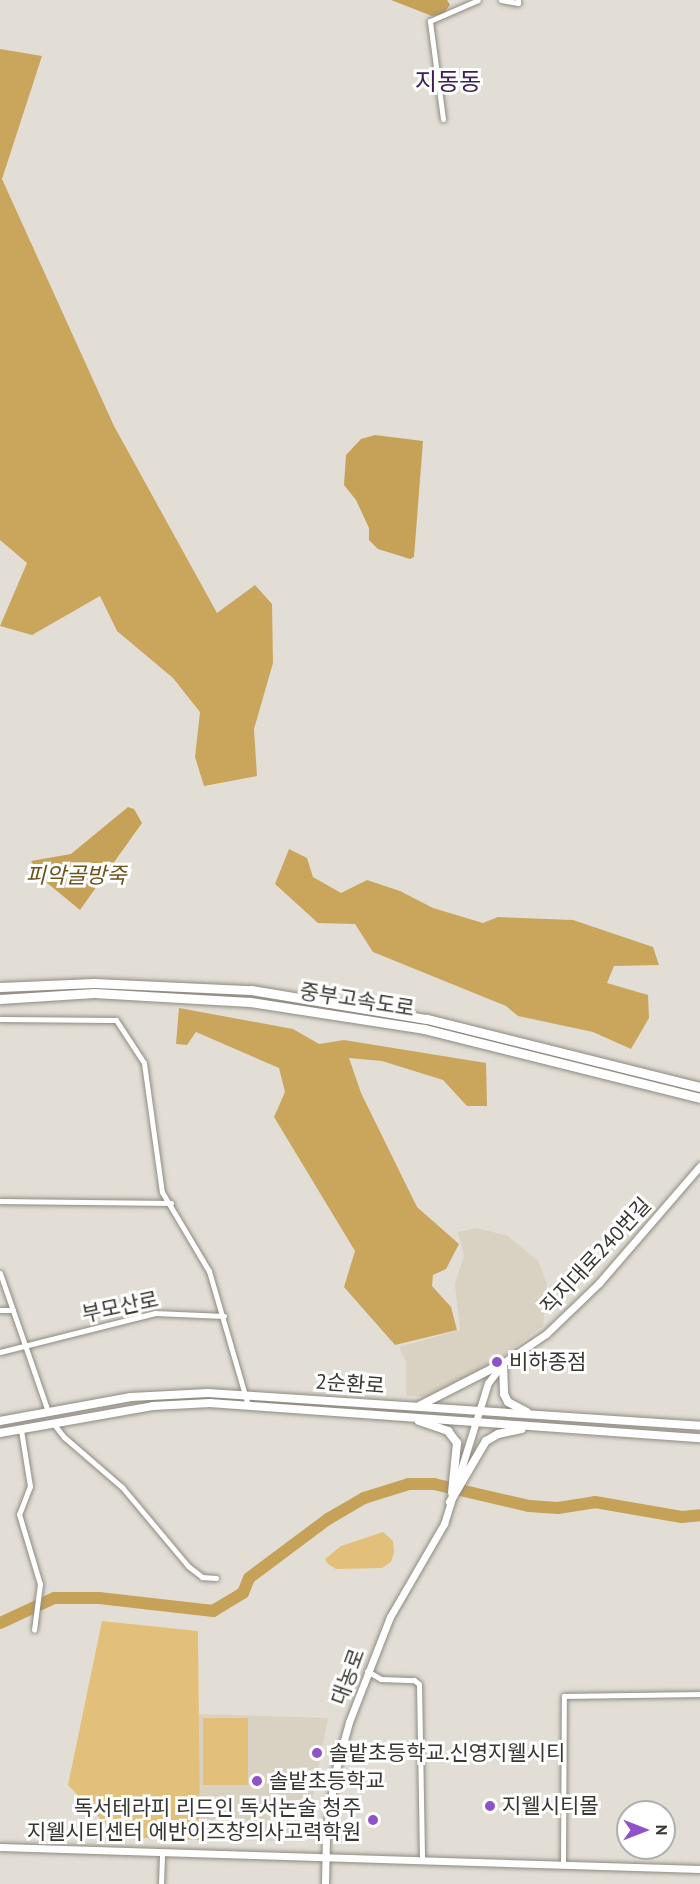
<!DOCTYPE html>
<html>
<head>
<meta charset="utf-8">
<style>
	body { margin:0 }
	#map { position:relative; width:700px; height:1884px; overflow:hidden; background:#e2ded5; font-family:"PT Sans","Noto Sans KR",sans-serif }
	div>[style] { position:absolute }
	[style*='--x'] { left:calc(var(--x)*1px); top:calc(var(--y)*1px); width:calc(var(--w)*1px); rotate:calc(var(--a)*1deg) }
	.built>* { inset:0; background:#d9d1c2 }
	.green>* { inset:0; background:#e3c079; transform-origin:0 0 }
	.forest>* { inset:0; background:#caa65c }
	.water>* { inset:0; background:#c6a258 }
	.river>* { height:12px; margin:-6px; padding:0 6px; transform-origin:6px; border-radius:6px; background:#c6a258 }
	.roads { filter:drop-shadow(0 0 2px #8e8a82) drop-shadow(0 0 2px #8e8a82) }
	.minor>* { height:5px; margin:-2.5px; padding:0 2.5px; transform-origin:2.5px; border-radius:2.5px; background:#fff }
	.tertiary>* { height:7px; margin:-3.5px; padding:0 3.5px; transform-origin:3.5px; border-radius:3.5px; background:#fff }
	.secondary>* { height:8px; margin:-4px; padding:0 4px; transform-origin:4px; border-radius:4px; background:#fff }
	.motorway>* { height:9px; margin:-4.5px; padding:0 4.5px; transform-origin:4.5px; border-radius:4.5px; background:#fff }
	.dots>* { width:16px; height:16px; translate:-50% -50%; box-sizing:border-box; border:3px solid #fff; border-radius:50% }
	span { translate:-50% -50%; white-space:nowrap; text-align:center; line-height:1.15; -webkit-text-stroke:6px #fff; paint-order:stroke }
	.street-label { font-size:21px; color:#383733 }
	.poi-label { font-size:21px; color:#383733 }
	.left { translate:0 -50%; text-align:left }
	.right { translate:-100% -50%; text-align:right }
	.water-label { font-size:22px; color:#6d531c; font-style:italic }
	.quarter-label { font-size:24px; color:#3e2059 }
	.north { position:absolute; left:616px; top:1800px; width:60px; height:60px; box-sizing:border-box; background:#fff; border:2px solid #afafad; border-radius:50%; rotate:90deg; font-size:16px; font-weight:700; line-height:24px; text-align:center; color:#383733 }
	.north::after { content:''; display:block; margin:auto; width:21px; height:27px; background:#9052c8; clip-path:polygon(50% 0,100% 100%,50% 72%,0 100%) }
</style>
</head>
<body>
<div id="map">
	<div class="built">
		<i style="clip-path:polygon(477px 1228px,508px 1236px,538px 1261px,547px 1284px,543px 1326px,488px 1367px,431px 1397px,406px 1396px,406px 1361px,399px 1347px,460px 1330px,455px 1284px,464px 1256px,458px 1232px)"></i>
		<i style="clip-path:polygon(198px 1714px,328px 1718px,306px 1834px,297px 1841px,200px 1840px)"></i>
	</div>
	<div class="green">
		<i style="clip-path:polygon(383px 1532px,393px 1541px,394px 1553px,391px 1562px,382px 1568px,336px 1569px,328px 1564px,325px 1559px,341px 1546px)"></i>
		<i style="clip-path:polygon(102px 1621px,198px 1631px,200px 1840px,118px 1837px,68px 1785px)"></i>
		<i style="left:248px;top:1718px;width:67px;height:45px;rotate:90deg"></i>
	</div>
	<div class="forest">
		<i style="clip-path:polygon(0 49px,42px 56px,2px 179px,114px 426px,217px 613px,255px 585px,272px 604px,273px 663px,254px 729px,257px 776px,204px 786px,195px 757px,200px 712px,173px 678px,117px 631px,100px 596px,32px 635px,0 626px,27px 563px,0 540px)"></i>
		<i style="clip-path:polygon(289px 849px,307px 858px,313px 877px,341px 893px,367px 880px,400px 891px,433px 908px,483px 923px,498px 917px,573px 920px,653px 947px,659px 965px,614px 966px,607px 983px,648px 995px,649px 1018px,631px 1049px,593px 1032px,518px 1016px,506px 1006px,373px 952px,355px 924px,318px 923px,275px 884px)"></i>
		<i style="clip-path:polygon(179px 1008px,293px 1029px,319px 1044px,344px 1040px,486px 1063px,487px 1106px,467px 1106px,443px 1080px,382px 1061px,349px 1058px,361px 1093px,417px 1207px,459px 1244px,446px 1269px,433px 1275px,432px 1286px,451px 1307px,457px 1330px,395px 1345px,344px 1287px,355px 1251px,274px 1117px,285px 1092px,279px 1068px,196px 1032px,187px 1045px,176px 1044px)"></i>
	</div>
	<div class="water">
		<i style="clip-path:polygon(391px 0,447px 0,450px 5px,443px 14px,432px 16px)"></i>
		<i style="clip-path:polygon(375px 435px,423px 441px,414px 557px,410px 559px,378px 549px,369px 540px,369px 528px,356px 500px,344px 485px,346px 455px,361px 439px)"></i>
		<i style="clip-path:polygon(128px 807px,134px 809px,142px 823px,80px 910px,46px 882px,31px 861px,71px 854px)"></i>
	</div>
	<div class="river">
		<i style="--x:0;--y:1623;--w:60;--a:-24.8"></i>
		<i style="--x:54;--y:1598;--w:45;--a:0"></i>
		<i style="--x:99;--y:1598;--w:115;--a:6.5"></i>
		<i style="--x:213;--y:1611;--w:35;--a:-31"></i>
		<i style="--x:243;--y:1593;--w:16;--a:-68"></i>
		<i style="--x:249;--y:1578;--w:99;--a:-36.8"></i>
		<i style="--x:328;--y:1519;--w:42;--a:-30.3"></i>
		<i style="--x:364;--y:1498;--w:47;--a:-17.3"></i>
		<i style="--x:409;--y:1484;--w:25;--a:0"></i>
		<i style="--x:434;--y:1484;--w:98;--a:13"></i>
		<i style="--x:529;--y:1506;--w:29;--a:4"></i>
		<i style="--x:558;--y:1508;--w:37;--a:-9"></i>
		<i style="--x:595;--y:1502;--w:88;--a:9.8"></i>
		<i style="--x:682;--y:1517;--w:18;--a:-6"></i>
	</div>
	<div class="roads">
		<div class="minor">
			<i style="--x:501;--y:0;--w:17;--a:10"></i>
			<i style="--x:518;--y:3;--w:3;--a:-90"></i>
			<i style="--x:443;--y:119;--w:99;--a:-97.6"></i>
			<i style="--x:430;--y:21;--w:52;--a:-23.6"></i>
			<i style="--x:0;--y:1019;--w:116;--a:0.5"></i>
			<i style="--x:116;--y:1020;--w:51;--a:56.9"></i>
			<i style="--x:144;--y:1063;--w:130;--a:82.1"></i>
			<i style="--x:162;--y:1192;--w:92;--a:59.3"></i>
			<i style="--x:209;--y:1271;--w:140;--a:73.8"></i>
			<i style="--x:0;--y:1201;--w:171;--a:0.7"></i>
			<i style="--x:0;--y:1273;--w:147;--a:70.9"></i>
			<i style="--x:0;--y:1310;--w:13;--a:0"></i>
			<i style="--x:0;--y:1352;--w:160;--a:-14.1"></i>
			<i style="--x:155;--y:1313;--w:69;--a:2.5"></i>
			<i style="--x:53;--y:1423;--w:18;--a:52"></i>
			<i style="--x:64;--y:1437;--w:77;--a:40.8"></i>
			<i style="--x:122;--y:1487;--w:103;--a:50.1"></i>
			<i style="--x:188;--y:1566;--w:18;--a:38"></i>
			<i style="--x:202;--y:1577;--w:14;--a:4"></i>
			<i style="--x:21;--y:1430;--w:57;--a:80.9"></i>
			<i style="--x:30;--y:1486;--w:30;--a:111"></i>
			<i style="--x:19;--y:1514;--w:73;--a:73.3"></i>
			<i style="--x:40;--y:1584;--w:46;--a:97.4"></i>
			<i style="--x:367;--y:1671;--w:16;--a:30"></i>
			<i style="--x:381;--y:1679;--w:33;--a:2"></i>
			<i style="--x:414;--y:1680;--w:6;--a:39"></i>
			<i style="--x:419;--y:1684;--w:176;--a:89"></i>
			<i style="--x:563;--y:1864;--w:168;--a:-89.7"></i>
			<i style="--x:564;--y:1696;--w:136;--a:-0.8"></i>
			<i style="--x:161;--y:1884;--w:30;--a:-88"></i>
		</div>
		<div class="tertiary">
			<i style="--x:0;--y:1847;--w:700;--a:1.8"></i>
			<i style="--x:325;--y:1884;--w:48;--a:-88.8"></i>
			<i style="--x:326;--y:1836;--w:64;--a:-81.9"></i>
			<i style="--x:335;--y:1773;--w:53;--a:-74.6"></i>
			<i style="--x:349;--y:1722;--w:113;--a:-68.7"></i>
			<i style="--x:390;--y:1617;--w:108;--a:-59.9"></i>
			<i style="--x:444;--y:1524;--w:148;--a:-72.7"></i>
			<i style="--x:488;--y:1383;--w:25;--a:-53"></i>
			<i style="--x:503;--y:1363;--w:52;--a:-34"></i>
			<i style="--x:546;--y:1334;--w:74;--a:-43.9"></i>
			<i style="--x:599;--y:1283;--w:155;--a:-49.2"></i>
		</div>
		<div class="secondary">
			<i style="--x:503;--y:1363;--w:31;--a:88"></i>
			<i style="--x:504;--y:1394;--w:9;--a:63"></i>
			<i style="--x:508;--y:1402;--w:21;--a:28"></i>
			<i style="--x:419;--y:1406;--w:94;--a:-27.1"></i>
			<i style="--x:0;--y:1421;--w:133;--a:-10.4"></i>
			<i style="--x:131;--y:1397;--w:77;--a:-3"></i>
			<i style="--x:208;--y:1393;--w:493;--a:3.8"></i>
			<i style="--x:419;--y:1421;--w:31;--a:19"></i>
			<i style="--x:448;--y:1431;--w:15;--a:53"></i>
			<i style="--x:457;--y:1443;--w:50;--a:95.7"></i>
			<i style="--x:0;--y:1433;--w:155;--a:-10"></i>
			<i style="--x:153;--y:1406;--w:57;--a:-3"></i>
			<i style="--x:210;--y:1403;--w:491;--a:4.1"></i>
			<i style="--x:450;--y:1502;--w:71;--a:-59.5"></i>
			<i style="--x:486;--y:1441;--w:14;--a:-30"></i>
			<i style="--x:498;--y:1434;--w:24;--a:-12"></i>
		</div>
		<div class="motorway">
			<i style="--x:0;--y:987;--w:94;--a:-2.4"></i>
			<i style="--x:94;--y:983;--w:157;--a:2.6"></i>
			<i style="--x:251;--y:990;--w:178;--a:9.4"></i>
			<i style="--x:427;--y:1019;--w:281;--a:14"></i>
			<i style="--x:0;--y:999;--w:94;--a:-3.7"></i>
			<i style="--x:94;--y:993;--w:156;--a:3.3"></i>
			<i style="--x:250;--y:1002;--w:176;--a:8.8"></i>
			<i style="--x:424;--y:1029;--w:284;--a:14"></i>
		</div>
	</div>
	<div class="dots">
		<i style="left:497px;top:1362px;background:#9052c8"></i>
		<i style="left:317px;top:1753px;background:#9052c8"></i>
		<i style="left:257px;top:1781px;background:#9052c8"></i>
		<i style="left:490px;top:1806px;background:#9052c8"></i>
		<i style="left:373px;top:1820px;background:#9052c8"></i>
	</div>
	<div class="street-label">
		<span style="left:357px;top:1000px;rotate:9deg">중부고속도로</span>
		<span style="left:596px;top:1256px;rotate:-47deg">직지대로240번길</span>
		<span style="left:120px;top:1307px;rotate:-12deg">부모산로</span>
		<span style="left:350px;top:1384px;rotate:4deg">2순환로</span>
		<span style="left:348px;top:1677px;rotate:-70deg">대농로</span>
	</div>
	<div class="poi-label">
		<span class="left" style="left:509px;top:1362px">비하종점</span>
		<span class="left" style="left:329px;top:1753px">솔밭초등학교.신영지웰시티</span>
		<span class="left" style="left:269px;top:1781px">솔밭초등학교</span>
		<span class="left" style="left:502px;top:1806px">지웰시티몰</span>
		<span class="right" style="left:361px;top:1820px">독서테라피 리드인 독서논술 청주<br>지웰시티센터 에반이즈창의사고력학원</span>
	</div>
	<div class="water-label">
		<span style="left:76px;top:876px">피악골방죽</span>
	</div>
	<div class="quarter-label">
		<span style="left:448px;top:82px">지동동</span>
	</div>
	<div class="north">N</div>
</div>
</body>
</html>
